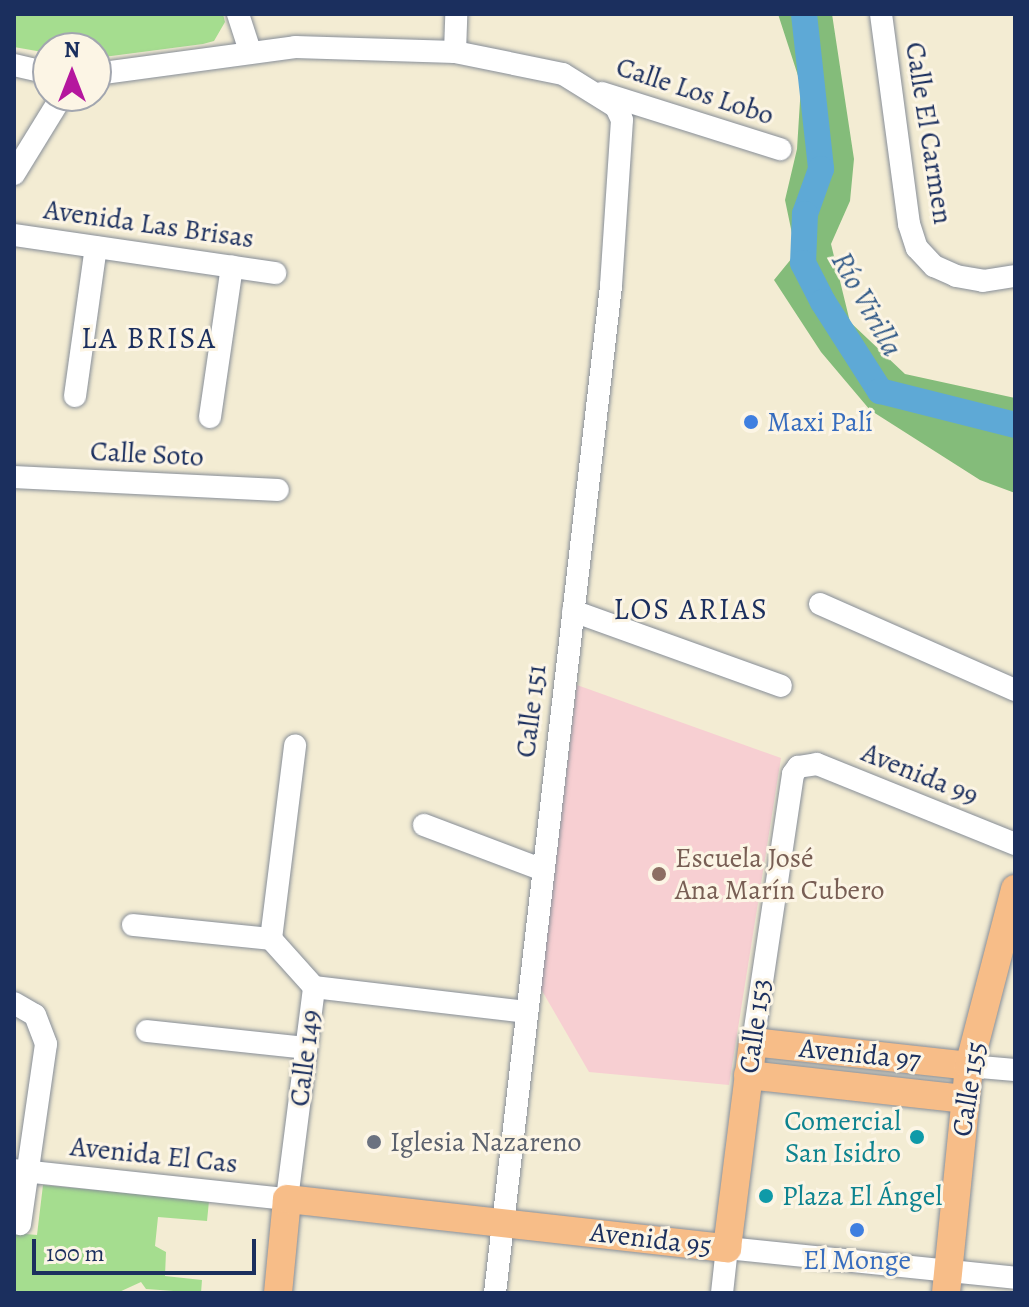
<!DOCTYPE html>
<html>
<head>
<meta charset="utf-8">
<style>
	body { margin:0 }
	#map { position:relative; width:1029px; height:1307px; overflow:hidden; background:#f3ecd3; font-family:Alegreya,serif }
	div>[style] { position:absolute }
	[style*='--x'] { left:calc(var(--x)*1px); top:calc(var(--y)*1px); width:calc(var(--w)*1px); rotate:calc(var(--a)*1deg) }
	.built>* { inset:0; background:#f7cfd2 }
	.green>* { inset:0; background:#a5dd8f }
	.forest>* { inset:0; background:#84bc7a }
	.river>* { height:26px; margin:-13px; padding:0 13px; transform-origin:13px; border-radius:13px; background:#5ea9d6 }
	.roads { filter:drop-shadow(0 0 2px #878e98) drop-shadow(0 0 2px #878e98) }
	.minor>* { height:22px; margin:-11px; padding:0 11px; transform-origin:11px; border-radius:11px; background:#fff }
	.major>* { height:28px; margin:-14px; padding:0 14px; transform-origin:14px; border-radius:14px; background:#f7bd88 }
	.dots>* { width:22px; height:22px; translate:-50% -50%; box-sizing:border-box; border:4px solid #fcf5e5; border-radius:50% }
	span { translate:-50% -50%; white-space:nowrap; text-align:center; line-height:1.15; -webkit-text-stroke:6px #fcf5e5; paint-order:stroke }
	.street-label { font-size:28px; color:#1b2f5e }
	.shop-label { font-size:28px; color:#366cbe }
	.left { translate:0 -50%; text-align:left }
	.education-label { font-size:28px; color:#785e54 }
	.culture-label { font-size:28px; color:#0d838f }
	.right { translate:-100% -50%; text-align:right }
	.worship-label { font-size:28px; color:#5b616d }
	.water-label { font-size:30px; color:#325a88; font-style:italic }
	.neighbourhood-label { font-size:30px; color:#1b2f5e; letter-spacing:2px }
	.frame { position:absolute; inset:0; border:16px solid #1b2f5e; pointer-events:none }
	.north { position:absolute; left:32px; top:32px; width:80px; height:80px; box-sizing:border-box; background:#fcf5e5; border:2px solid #a2a6af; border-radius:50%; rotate:0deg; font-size:22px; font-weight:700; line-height:32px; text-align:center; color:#1b2f5e }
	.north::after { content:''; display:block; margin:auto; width:28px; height:36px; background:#b5179e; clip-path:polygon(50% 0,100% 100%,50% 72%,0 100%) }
	.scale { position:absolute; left:32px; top:1239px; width:224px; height:36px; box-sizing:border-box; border:4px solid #1b2f5e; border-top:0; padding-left:10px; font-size:24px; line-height:28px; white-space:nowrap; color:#1b2f5e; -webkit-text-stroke:6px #fcf5e5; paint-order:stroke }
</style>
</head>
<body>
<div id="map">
	<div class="built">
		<i style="clip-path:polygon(577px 685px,781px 758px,729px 1085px,589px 1072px,541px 989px)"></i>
	</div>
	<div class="green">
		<i style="clip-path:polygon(14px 14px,223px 14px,225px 22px,214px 41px,203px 44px,96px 58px,96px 48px,48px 48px,48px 53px,14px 47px)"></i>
		<i style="clip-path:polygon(43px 1185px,209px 1201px,207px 1221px,158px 1217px,155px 1246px,166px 1252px,165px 1276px,202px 1280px,201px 1293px,146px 1289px,141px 1282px,117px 1293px,14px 1293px,14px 1233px,37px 1235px)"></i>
	</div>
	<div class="forest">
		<i style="clip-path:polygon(778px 14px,832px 14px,854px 159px,850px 201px,831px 244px,850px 322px,905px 374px,1015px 398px,1015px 493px,980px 480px,870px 410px,821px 352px,774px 280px,796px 253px,785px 200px,797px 149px,801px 85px)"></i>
	</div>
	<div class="river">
		<i style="--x:804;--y:14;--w:156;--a:83.7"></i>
		<i style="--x:821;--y:169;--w:48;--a:109.6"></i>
		<i style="--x:805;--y:214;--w:49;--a:92.3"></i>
		<i style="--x:803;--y:263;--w:44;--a:62.9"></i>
		<i style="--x:823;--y:302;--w:106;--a:57.4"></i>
		<i style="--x:880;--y:391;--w:139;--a:14.1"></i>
	</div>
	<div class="roads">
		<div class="minor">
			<i style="--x:238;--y:14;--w:39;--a:72"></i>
			<i style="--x:881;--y:14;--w:212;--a:82.4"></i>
			<i style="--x:909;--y:224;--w:25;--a:72"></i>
			<i style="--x:917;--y:248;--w:25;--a:47"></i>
			<i style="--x:934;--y:266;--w:24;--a:24"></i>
			<i style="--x:956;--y:276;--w:27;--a:10"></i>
			<i style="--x:983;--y:281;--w:32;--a:-9"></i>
			<i style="--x:455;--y:52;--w:38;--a:-88"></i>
			<i style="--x:14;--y:65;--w:35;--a:13"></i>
			<i style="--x:96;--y:74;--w:201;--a:-7.7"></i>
			<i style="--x:295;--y:47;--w:160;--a:1.8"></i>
			<i style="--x:455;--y:52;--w:110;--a:11.5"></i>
			<i style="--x:563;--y:74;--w:62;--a:31.9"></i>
			<i style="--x:616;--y:107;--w:14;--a:65"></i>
			<i style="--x:622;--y:120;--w:166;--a:93.8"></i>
			<i style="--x:611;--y:286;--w:1014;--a:96.57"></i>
			<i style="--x:602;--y:93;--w:187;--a:17.5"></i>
			<i style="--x:14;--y:174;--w:92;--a:-58.4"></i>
			<i style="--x:14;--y:235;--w:264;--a:8.3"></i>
			<i style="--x:75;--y:396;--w:150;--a:-82"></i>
			<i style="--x:210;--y:417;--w:152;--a:-81.7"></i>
			<i style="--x:14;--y:477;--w:264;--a:2.8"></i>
			<i style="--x:820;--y:604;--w:213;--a:23.8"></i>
			<i style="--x:573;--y:611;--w:221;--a:19.8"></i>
			<i style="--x:424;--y:825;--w:127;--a:20.7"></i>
			<i style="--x:133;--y:925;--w:139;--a:5.8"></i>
			<i style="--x:314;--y:987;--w:213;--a:6.7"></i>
			<i style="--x:14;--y:1003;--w:24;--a:30"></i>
			<i style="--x:35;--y:1015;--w:31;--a:69"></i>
			<i style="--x:46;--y:1044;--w:182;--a:98.2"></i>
			<i style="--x:147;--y:1031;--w:160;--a:6.1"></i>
			<i style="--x:753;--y:1042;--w:271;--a:-81.5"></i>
			<i style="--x:793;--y:774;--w:9;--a:-54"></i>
			<i style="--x:798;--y:767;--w:19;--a:-9"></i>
			<i style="--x:817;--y:764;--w:214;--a:22"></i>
			<i style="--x:969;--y:1066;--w:46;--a:5"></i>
			<i style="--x:14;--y:1170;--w:275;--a:6.1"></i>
			<i style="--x:287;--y:1199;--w:214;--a:-82.7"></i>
			<i style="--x:314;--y:987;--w:64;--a:-131.9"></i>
			<i style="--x:271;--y:939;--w:195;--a:-82.9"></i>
			<i style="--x:722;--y:1293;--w:45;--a:-83.7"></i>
			<i style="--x:727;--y:1248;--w:290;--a:5.9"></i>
		</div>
		<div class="major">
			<i style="--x:748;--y:1075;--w:217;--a:6.3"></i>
			<i style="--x:278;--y:1293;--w:94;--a:-84.5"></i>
			<i style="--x:287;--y:1199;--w:443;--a:6.4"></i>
			<i style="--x:727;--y:1248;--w:208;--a:-82.8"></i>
			<i style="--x:753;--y:1042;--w:217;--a:6.3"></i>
			<i style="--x:946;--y:1293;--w:228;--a:-84.2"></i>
			<i style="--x:969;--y:1066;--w:183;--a:-75.4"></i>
		</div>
	</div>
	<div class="dots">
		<i style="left:751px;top:422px;background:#3f7fe0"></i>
		<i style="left:659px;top:874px;background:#8d6e63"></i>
		<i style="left:917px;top:1137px;background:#0f9aa8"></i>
		<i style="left:374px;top:1142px;background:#6b7280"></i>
		<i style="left:766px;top:1196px;background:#0f9aa8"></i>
		<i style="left:857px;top:1230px;background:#3f7fe0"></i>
	</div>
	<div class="street-label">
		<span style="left:695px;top:91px;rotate:18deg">Calle Los Lobo</span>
		<span style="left:929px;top:133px;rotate:81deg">Calle El Carmen</span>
		<span style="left:149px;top:224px;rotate:8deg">Avenida Las Brisas</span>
		<span style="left:147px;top:454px;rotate:3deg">Calle Soto</span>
		<span style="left:531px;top:711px;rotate:-83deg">Calle 151</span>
		<span style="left:920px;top:774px;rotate:22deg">Avenida 99</span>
		<span style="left:755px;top:1026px;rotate:-82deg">Calle 153</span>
		<span style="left:860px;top:1054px;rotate:6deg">Avenida 97</span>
		<span style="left:305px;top:1058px;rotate:-83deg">Calle 149</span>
		<span style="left:969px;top:1089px;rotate:-81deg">Calle 155</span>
		<span style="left:154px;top:1155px;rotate:6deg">Avenida El Cas</span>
		<span style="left:651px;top:1239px;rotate:7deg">Avenida 95</span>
	</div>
	<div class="shop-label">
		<span class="left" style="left:767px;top:422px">Maxi Palí</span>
		<span style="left:857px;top:1260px">El Monge</span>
	</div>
	<div class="education-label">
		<span class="left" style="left:675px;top:874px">Escuela José<br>Ana Marín Cubero</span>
	</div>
	<div class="culture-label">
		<span class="right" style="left:901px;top:1137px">Comercial<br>San Isidro</span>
		<span class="left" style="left:782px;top:1196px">Plaza El Ángel</span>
	</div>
	<div class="worship-label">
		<span class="left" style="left:390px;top:1142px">Iglesia Nazareno</span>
	</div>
	<div class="water-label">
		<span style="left:867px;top:304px;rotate:61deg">Río Virilla</span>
	</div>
	<div class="neighbourhood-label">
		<span style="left:149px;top:338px">LA BRISA</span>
		<span style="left:691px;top:609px">LOS ARIAS</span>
	</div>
	<div class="frame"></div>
	<div class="north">N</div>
	<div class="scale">100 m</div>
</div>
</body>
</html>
